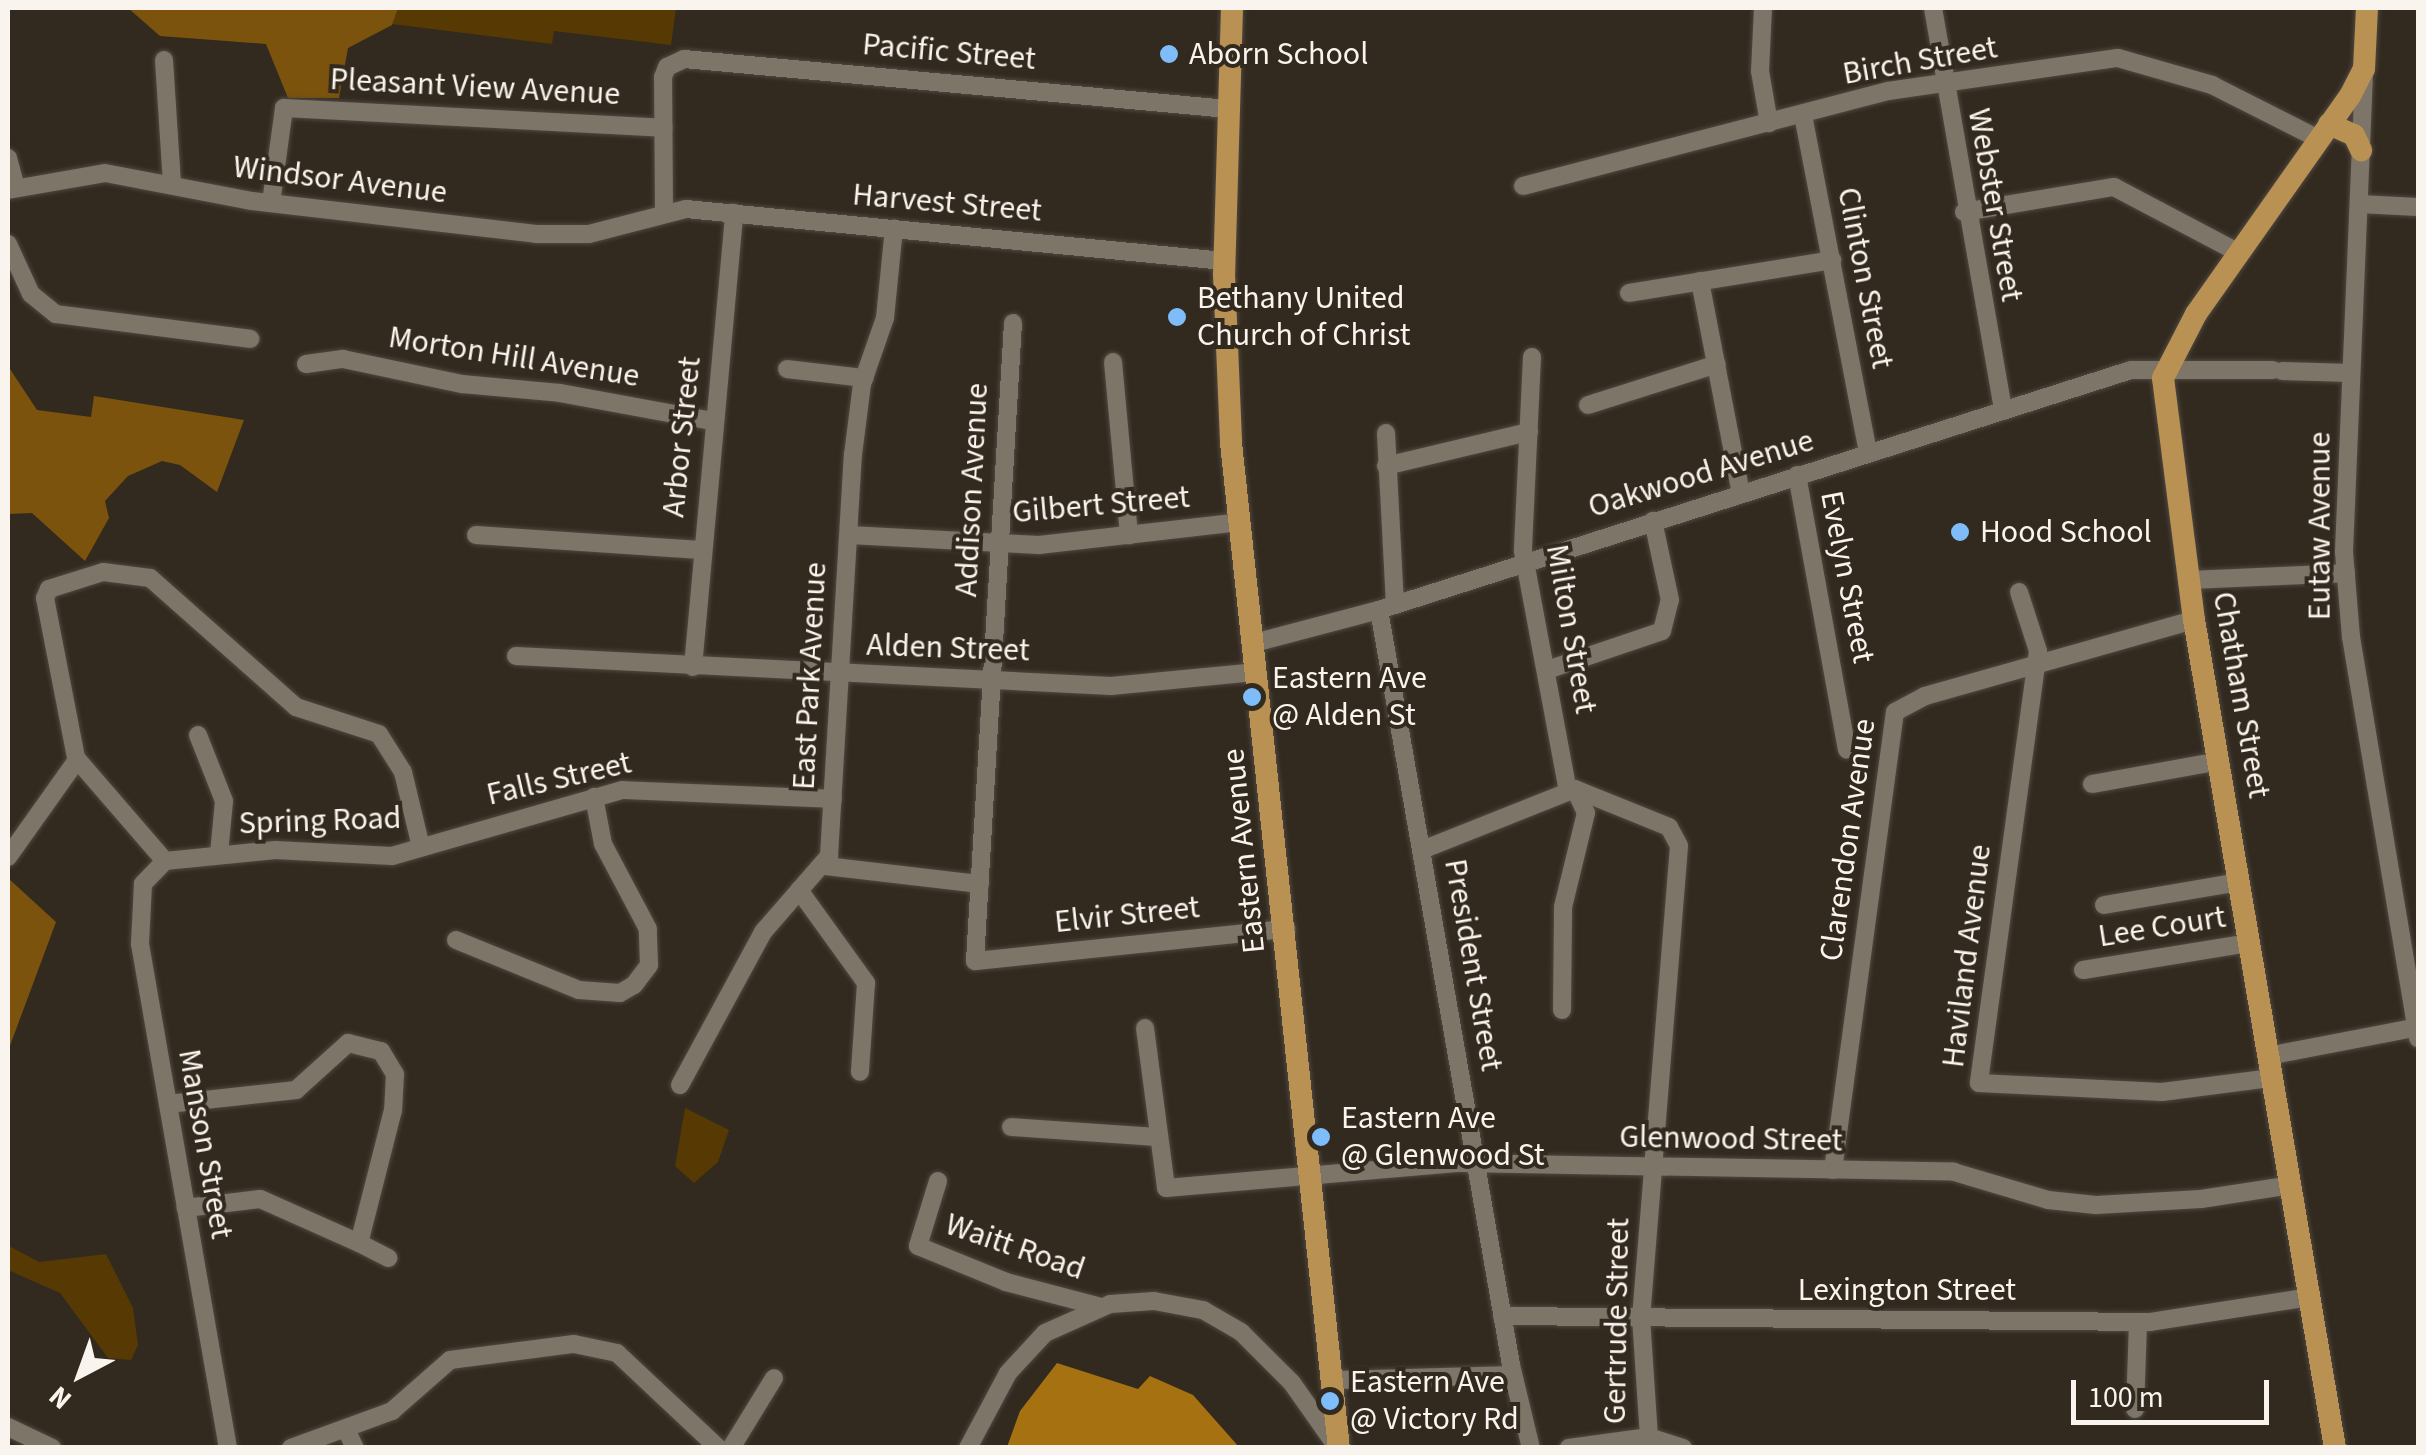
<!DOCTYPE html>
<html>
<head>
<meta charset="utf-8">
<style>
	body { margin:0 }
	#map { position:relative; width:2426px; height:1455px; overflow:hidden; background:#322a1f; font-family:"Source Sans 3",sans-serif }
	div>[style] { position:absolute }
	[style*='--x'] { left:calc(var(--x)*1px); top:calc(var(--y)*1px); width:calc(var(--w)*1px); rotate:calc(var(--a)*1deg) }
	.green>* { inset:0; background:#563903 }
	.forest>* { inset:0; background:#7c530c }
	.water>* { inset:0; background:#a67110 }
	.roads { filter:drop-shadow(0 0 2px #504840) drop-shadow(0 0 2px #504840) }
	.minor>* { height:18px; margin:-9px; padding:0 9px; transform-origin:9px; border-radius:9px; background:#7e7569 }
	.major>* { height:22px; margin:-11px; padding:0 11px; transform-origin:11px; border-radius:11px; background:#b99153 }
	.dots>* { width:28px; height:28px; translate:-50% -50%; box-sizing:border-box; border:5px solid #322a1f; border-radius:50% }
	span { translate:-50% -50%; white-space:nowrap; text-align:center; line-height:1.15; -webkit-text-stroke:8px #322a1f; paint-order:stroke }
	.street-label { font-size:32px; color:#f9f4ed }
	.poi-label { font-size:32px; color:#f9f4ed }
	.left { translate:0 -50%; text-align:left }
	.frame { position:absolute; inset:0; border:10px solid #f9f4ed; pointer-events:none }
	.north { position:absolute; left:30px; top:1325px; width:100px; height:100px; -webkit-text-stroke:8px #322a1f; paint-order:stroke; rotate:221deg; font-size:28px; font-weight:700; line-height:40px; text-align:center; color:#f9f4ed }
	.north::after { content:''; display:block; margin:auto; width:35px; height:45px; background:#f9f4ed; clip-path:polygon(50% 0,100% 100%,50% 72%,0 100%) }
	.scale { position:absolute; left:2071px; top:1380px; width:198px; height:45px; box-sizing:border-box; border:5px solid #f9f4ed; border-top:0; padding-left:12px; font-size:30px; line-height:35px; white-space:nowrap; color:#f9f4ed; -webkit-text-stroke:8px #322a1f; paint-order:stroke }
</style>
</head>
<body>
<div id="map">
	<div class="green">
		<i style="clip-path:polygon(398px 8px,676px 8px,671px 45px,554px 31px,552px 44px,392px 24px)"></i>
		<i style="clip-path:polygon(685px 1108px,729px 1130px,718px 1162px,694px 1183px,675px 1166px)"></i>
		<i style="clip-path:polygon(8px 1222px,9px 1246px,39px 1262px,106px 1254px,133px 1308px,138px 1345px,131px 1360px,108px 1358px,60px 1293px,8px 1270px)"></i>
	</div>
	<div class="forest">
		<i style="clip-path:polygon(128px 8px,398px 8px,392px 25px,348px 48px,339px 98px,288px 98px,266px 44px,160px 36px)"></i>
		<i style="clip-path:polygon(8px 366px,37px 410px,91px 417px,94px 396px,244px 420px,217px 492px,180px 465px,162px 461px,128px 476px,105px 501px,109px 518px,85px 561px,32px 513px,8px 514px)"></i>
		<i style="clip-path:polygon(8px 878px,56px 922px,8px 1051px)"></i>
	</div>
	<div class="water">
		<i style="clip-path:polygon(1057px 1363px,1138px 1389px,1150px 1376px,1193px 1395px,1239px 1447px,1007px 1447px,1020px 1411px)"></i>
	</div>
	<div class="roads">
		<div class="minor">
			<i style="--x:1763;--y:8;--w:63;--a:92.7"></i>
			<i style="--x:1760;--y:71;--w:53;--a:80.2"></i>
			<i style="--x:1933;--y:8;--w:409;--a:80.1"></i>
			<i style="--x:164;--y:60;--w:123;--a:86.3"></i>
			<i style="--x:2364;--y:74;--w:478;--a:92.4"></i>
			<i style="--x:2344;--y:552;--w:85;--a:85.3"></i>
			<i style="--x:2351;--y:637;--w:407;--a:80.5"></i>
			<i style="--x:1803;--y:115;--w:345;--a:79.1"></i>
			<i style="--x:8;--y:158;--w:31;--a:75"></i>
			<i style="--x:1523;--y:186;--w:377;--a:-14.6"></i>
			<i style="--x:1888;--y:91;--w:232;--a:-8.2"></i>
			<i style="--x:2118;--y:58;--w:98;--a:16"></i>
			<i style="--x:2212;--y:85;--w:120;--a:26.8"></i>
			<i style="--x:8;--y:190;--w:98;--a:-9.9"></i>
			<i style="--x:105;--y:173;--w:150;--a:10.8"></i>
			<i style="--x:252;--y:201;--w:286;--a:6.6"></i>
			<i style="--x:536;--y:234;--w:53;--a:0"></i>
			<i style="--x:589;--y:234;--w:100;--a:-14.5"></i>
			<i style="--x:686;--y:209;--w:541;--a:5.52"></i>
			<i style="--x:271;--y:203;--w:96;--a:-82.2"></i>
			<i style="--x:284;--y:108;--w:380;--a:3"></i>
			<i style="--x:2359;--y:204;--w:59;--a:2.9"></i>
			<i style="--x:664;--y:211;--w:134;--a:-90.4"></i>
			<i style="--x:663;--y:77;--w:11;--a:-68"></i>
			<i style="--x:667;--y:67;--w:19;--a:-25"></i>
			<i style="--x:684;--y:59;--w:546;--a:5.25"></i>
			<i style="--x:1964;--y:212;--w:152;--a:-9.5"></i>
			<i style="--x:2114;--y:187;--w:141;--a:27.8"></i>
			<i style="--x:8;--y:244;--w:55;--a:65.3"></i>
			<i style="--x:31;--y:294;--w:32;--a:39"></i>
			<i style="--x:56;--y:314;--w:196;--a:7.3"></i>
			<i style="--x:1700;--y:281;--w:216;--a:79.1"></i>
			<i style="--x:1629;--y:293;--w:206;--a:-9.2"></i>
			<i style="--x:1013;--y:323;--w:639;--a:93.41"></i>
			<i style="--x:975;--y:961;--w:313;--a:-5.9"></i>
			<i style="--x:1532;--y:357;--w:194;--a:92.7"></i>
			<i style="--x:1523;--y:551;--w:244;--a:79.4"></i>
			<i style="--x:1113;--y:362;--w:174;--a:84.7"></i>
			<i style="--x:306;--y:364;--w:37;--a:-8"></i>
			<i style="--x:343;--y:359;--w:122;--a:11.9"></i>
			<i style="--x:462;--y:384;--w:98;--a:5.2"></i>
			<i style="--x:560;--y:393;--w:156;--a:10.4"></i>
			<i style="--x:787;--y:369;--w:78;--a:6.7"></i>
			<i style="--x:2282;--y:371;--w:69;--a:1.7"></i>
			<i style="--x:1588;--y:405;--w:135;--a:-17.6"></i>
			<i style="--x:1386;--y:433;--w:172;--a:87"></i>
			<i style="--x:1386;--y:466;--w:147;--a:-13.4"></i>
			<i style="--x:1797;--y:475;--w:279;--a:79.7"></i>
			<i style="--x:476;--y:535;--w:225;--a:3.8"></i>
			<i style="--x:849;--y:535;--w:190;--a:3"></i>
			<i style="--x:1039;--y:545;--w:202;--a:-6.5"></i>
			<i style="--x:2188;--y:580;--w:158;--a:-2.5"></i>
			<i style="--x:2019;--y:592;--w:62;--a:72.1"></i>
			<i style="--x:2038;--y:651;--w:436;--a:97.8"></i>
			<i style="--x:1979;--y:1083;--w:183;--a:2.8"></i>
			<i style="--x:2162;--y:1092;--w:111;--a:-7.3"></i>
			<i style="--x:1379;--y:610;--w:766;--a:80.08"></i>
			<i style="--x:1511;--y:1365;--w:85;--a:76.5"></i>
			<i style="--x:1254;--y:643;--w:129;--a:-14.8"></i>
			<i style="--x:1379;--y:610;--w:789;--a:-17.7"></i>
			<i style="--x:2131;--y:370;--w:142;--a:0"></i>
			<i style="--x:516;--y:656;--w:596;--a:2.89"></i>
			<i style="--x:1111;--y:686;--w:147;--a:-5.5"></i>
			<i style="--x:693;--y:667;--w:456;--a:-84.8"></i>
			<i style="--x:1547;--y:670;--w:121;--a:-18.7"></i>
			<i style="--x:1662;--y:631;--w:32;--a:-76"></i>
			<i style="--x:1670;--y:600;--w:81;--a:-102.1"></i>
			<i style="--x:198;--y:735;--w:71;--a:68.5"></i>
			<i style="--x:224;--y:801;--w:53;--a:95.4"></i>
			<i style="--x:2092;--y:784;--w:130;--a:-10.2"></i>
			<i style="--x:421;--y:847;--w:77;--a:-103.5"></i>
			<i style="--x:403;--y:772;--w:45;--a:-122.3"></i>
			<i style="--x:379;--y:734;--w:87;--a:-162"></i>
			<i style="--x:296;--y:707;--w:195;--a:-138.5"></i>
			<i style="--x:150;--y:578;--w:47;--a:-172.7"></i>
			<i style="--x:103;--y:572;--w:57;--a:162.5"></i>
			<i style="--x:49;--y:589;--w:10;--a:114"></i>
			<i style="--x:45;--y:598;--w:163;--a:79"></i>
			<i style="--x:76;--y:758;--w:136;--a:49.2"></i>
			<i style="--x:165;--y:861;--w:111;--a:-5.7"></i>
			<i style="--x:275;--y:850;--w:117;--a:2.9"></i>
			<i style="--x:392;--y:856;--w:239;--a:-16"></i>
			<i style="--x:622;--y:790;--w:211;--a:2.4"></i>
			<i style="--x:1422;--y:850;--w:165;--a:-21.7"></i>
			<i style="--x:1575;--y:789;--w:101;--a:22"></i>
			<i style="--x:1669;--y:827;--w:21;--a:62"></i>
			<i style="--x:1679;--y:846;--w:473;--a:94.6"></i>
			<i style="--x:1641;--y:1317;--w:120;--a:86.2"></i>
			<i style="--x:1649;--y:1437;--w:81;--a:172.2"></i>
			<i style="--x:8;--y:857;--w:119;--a:-54.6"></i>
			<i style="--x:165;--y:861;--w:32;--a:134"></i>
			<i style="--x:143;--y:884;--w:60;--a:92.9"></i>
			<i style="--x:140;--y:944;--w:512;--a:80.1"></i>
			<i style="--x:826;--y:866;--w:155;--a:6.7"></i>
			<i style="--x:799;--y:890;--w:115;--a:54.2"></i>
			<i style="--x:866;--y:983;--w:89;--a:93.9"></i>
			<i style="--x:2104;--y:905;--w:138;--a:-9.6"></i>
			<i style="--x:456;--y:940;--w:133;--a:22.1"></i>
			<i style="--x:579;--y:990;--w:41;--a:4.2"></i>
			<i style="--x:620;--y:993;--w:16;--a:-30"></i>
			<i style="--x:634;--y:985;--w:25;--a:-53"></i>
			<i style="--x:649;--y:965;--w:36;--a:-92"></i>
			<i style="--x:648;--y:929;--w:96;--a:-117.9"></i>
			<i style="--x:603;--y:844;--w:48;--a:-100.8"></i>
			<i style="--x:2083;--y:970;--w:169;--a:-9.2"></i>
			<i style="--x:1562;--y:1010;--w:103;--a:-89.4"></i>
			<i style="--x:1563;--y:907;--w:97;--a:-76.3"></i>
			<i style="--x:1586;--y:813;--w:26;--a:-115"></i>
			<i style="--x:1145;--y:1028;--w:161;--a:82.5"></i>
			<i style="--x:1166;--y:1188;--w:295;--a:-4.9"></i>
			<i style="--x:1460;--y:1163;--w:494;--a:1"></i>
			<i style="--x:1954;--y:1172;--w:98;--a:16.6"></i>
			<i style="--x:2048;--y:1200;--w:48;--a:5.9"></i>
			<i style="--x:2096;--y:1205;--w:105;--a:-3.3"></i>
			<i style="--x:2201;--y:1199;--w:91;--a:-8.8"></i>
			<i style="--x:2268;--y:1056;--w:153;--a:-10.9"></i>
			<i style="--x:680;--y:1085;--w:174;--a:-61.5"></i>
			<i style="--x:763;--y:932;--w:101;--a:-49"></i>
			<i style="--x:829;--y:856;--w:402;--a:-86.6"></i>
			<i style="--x:853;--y:455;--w:72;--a:-82.8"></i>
			<i style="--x:862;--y:384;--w:70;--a:-70.8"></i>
			<i style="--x:885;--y:318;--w:90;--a:-84.3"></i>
			<i style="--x:168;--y:1104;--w:129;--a:-6.2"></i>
			<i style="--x:296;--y:1090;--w:70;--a:-42.1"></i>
			<i style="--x:348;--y:1043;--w:34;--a:14"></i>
			<i style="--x:381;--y:1051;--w:27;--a:59"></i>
			<i style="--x:395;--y:1074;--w:36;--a:93"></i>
			<i style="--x:393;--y:1110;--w:137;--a:104.3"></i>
			<i style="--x:359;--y:1243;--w:108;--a:-156"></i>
			<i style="--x:260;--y:1199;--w:75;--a:173.1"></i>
			<i style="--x:1011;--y:1127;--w:148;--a:3.9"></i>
			<i style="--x:1833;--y:1170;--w:462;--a:-82.3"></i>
			<i style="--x:1895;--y:712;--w:34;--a:-28"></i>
			<i style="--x:1925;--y:696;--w:280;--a:-15.8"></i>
			<i style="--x:938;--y:1181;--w:68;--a:107.1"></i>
			<i style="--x:918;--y:1246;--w:95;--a:22.2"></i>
			<i style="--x:1006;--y:1282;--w:98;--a:14.7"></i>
			<i style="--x:359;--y:1243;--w:33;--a:27"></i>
			<i style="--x:1502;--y:1316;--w:648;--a:0.53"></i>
			<i style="--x:2150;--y:1322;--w:162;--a:-8.9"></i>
			<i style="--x:1336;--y:1380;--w:177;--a:-1.6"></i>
			<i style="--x:2135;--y:1409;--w:87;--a:-88"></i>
			<i style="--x:8;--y:1427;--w:49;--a:25.5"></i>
			<i style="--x:346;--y:1429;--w:21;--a:65"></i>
			<i style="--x:1649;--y:1437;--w:36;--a:18"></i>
			<i style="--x:291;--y:1448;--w:108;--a:-20.1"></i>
			<i style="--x:392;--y:1411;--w:77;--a:-41.3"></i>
			<i style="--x:450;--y:1360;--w:125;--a:-7.4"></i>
			<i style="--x:574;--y:1344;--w:44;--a:11.8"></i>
			<i style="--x:617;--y:1353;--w:139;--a:43.2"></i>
			<i style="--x:731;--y:1448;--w:82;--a:-58.4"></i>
			<i style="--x:968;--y:1448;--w:85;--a:-61.9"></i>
			<i style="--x:1008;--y:1373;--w:54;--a:-47.2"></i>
			<i style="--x:1045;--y:1333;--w:71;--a:-24"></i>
			<i style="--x:1110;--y:1304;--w:44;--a:-3.9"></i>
			<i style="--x:1154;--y:1301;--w:50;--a:10.4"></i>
			<i style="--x:1203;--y:1310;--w:44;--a:30.1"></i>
			<i style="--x:1241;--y:1332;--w:72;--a:45"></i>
			<i style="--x:1292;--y:1383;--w:78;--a:54.9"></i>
		</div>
		<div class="major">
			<i style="--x:1232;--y:8;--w:266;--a:91.7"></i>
			<i style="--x:1224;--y:274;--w:169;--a:87.6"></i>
			<i style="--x:1231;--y:443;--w:1011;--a:83.87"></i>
			<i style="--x:2329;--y:124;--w:27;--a:24"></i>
			<i style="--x:2354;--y:135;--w:17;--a:65"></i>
			<i style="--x:2335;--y:1448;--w:840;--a:-99.66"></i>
			<i style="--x:2194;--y:620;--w:244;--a:-97.3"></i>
			<i style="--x:2163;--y:378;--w:72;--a:-62.7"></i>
			<i style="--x:2196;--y:314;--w:267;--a:-54.8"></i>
			<i style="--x:2350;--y:96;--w:30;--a:-63"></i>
			<i style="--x:2364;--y:69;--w:61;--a:-87.2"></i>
		</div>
	</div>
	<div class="dots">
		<i style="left:1169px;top:54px;background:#7fbdfa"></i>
		<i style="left:1177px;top:317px;background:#7fbdfa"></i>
		<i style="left:1960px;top:532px;background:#7fbdfa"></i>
		<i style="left:1252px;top:697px;background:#7fbdfa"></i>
		<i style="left:1321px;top:1137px;background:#7fbdfa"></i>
		<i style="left:1330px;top:1401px;background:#7fbdfa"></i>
	</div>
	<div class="street-label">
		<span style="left:949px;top:52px;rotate:5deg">Pacific Street</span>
		<span style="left:1920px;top:61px;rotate:-10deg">Birch Street</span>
		<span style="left:475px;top:87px;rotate:3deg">Pleasant View Avenue</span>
		<span style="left:340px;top:180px;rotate:7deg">Windsor Avenue</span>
		<span style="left:947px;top:203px;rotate:5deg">Harvest Street</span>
		<span style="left:1995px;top:205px;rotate:80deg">Webster Street</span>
		<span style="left:1865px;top:278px;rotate:79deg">Clinton Street</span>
		<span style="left:514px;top:357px;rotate:9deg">Morton Hill Avenue</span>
		<span style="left:682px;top:437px;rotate:-84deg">Arbor Street</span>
		<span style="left:1701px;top:474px;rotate:-17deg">Oakwood Avenue</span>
		<span style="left:972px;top:490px;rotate:-87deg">Addison Avenue</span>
		<span style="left:1101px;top:505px;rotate:-5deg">Gilbert Street</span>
		<span style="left:2320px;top:526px;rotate:-90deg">Eutaw Avenue</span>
		<span style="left:1847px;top:577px;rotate:79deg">Evelyn Street</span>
		<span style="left:1571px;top:629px;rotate:80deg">Milton Street</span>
		<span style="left:948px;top:648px;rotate:2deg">Alden Street</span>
		<span style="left:810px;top:676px;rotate:-87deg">East Park Avenue</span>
		<span style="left:2241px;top:695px;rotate:80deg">Chatham Street</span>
		<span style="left:559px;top:779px;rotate:-13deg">Falls Street</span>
		<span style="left:320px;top:821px;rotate:-2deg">Spring Road</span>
		<span style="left:1848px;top:840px;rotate:-82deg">Clarendon Avenue</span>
		<span style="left:1244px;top:851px;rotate:-96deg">Eastern Avenue</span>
		<span style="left:1127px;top:915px;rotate:-6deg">Elvir Street</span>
		<span style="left:2162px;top:927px;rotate:-9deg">Lee Court</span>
		<span style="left:1967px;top:956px;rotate:-83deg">Haviland Avenue</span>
		<span style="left:1473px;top:965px;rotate:80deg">President Street</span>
		<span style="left:1731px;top:1139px;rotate:1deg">Glenwood Street</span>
		<span style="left:205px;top:1144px;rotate:80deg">Manson Street</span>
		<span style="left:1015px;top:1247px;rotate:19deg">Waitt Road</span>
		<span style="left:1907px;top:1290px">Lexington Street</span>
		<span style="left:1617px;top:1321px;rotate:-89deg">Gertrude Street</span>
	</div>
	<div class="poi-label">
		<span class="left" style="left:1189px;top:54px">Aborn School</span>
		<span class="left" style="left:1197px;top:317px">Bethany United<br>Church of Christ</span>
		<span class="left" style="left:1980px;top:532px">Hood School</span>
		<span class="left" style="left:1272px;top:697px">Eastern Ave<br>@ Alden St</span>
		<span class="left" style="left:1341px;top:1137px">Eastern Ave<br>@ Glenwood St</span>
		<span class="left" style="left:1350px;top:1401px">Eastern Ave<br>@ Victory Rd</span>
	</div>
	<div class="frame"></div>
	<div class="north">N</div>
	<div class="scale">100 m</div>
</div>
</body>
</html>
